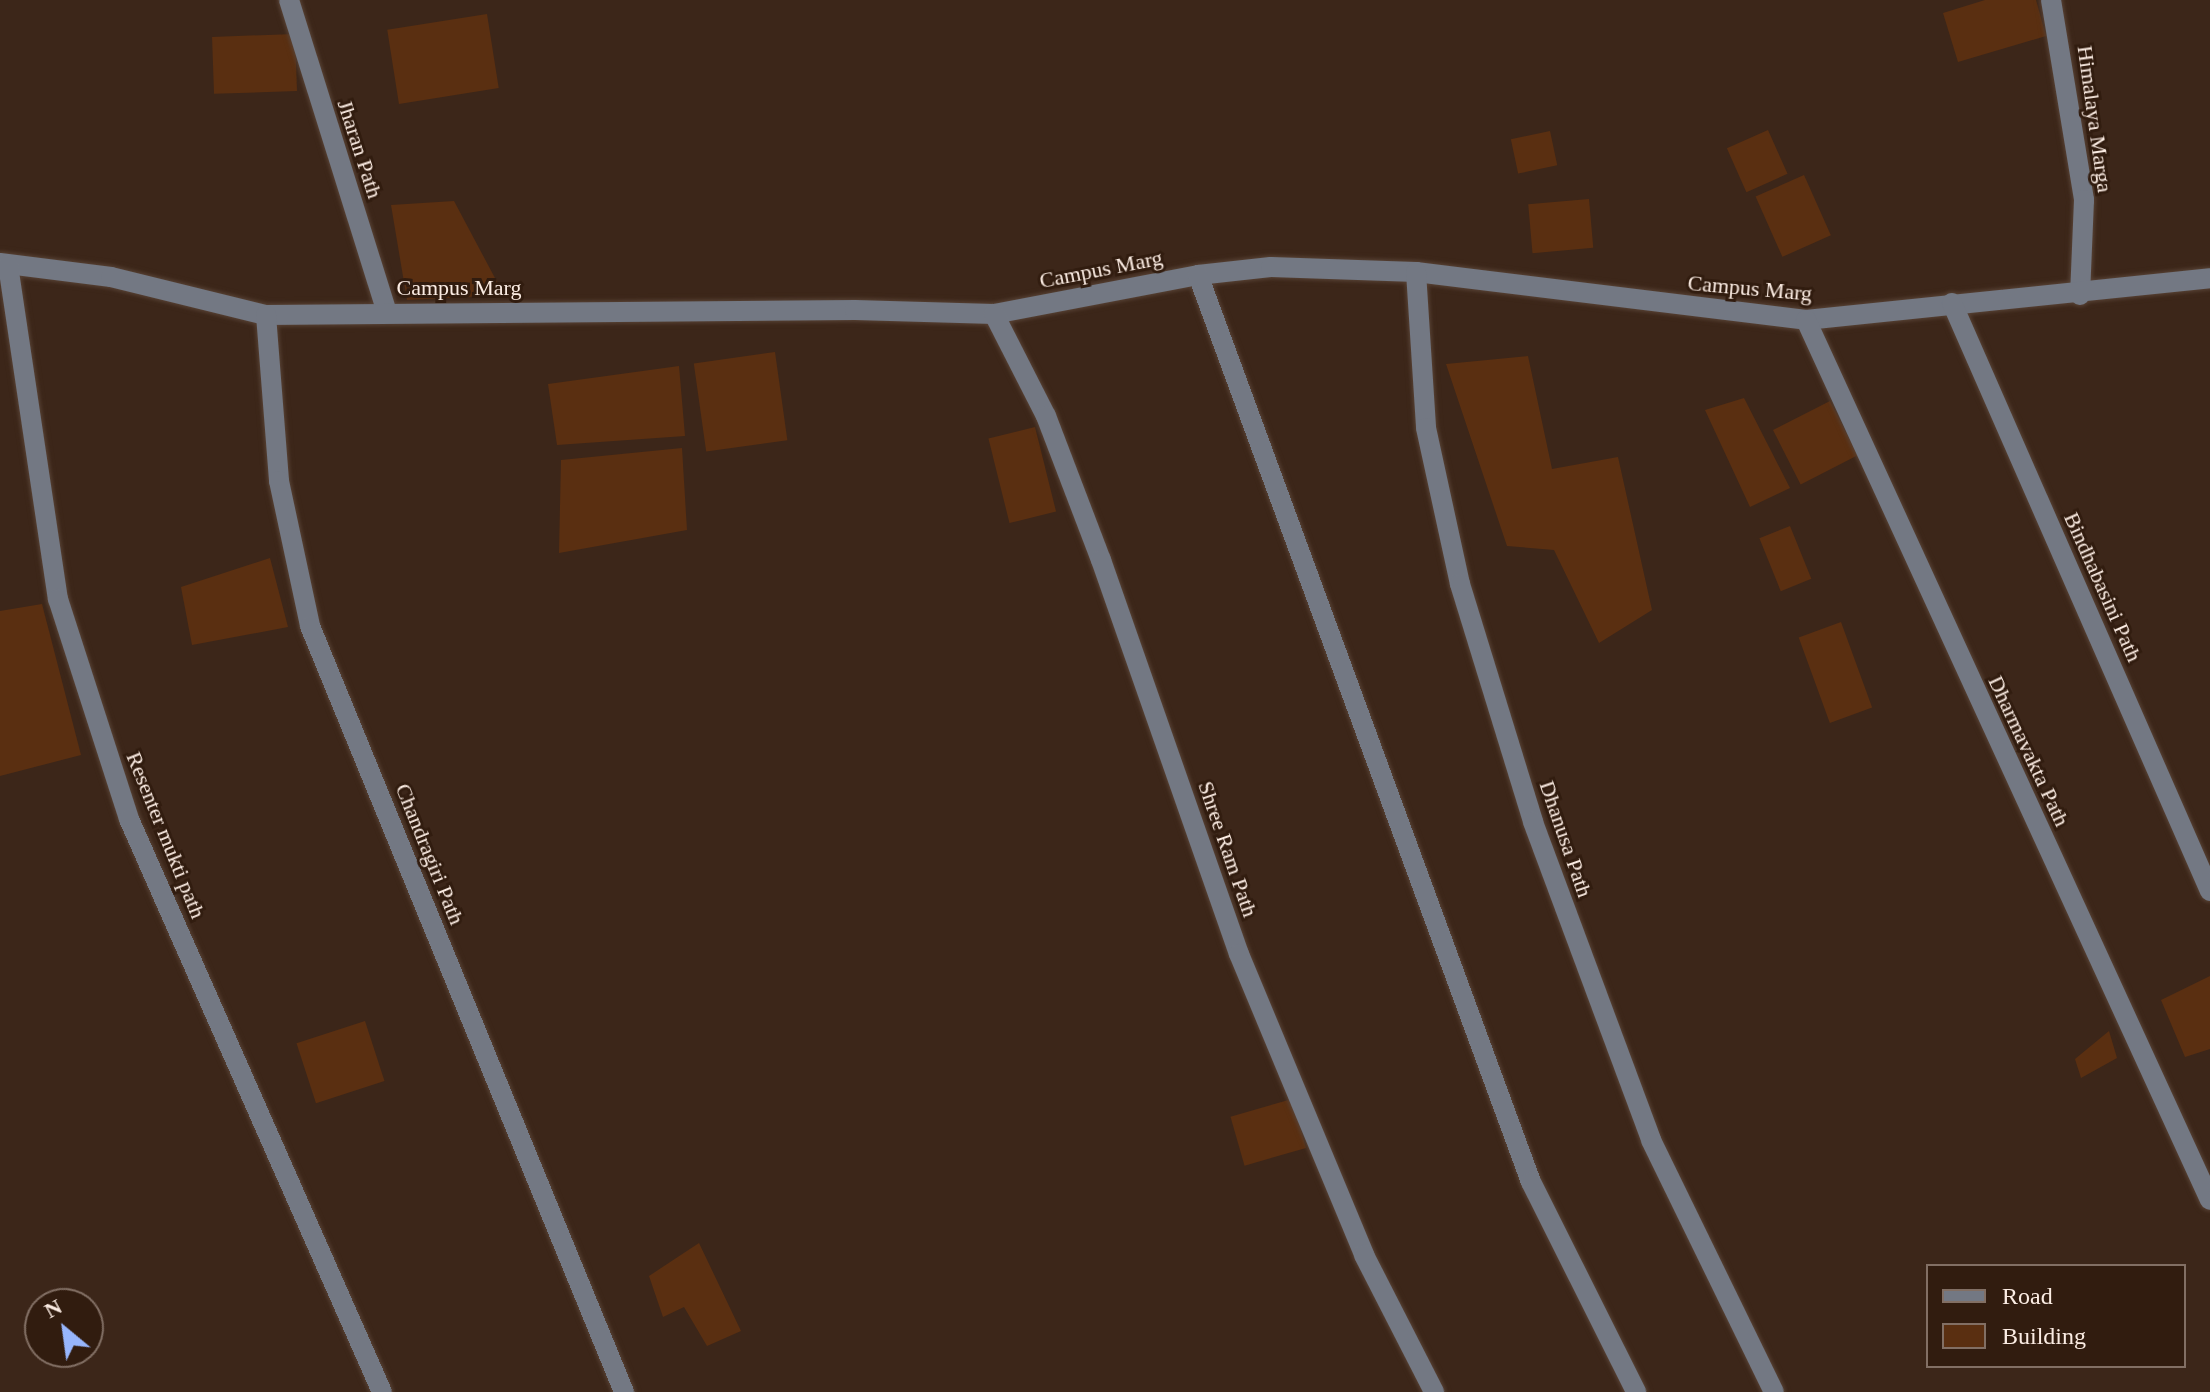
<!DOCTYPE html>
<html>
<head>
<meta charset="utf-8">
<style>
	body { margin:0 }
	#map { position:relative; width:2210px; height:1392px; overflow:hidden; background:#3c2619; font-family:Georgia,serif }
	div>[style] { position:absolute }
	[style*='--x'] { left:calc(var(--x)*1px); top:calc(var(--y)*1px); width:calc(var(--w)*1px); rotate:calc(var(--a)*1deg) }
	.building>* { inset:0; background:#5a2f11; transform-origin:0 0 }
	.roads { filter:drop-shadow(0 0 2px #574235) drop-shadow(0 0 2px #574235) }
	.minor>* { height:20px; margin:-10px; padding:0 10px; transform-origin:10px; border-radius:10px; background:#737883 }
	span { translate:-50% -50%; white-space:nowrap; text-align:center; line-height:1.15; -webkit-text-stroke:6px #311c0f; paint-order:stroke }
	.street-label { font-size:22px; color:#fbece3 }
	.legend { position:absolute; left:1926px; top:1264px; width:260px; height:104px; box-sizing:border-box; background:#311c0f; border:2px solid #826f64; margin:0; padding:10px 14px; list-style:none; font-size:24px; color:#fbece3 }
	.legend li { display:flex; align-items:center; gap:16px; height:40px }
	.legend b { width:40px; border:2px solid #826f64 }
	.north { position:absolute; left:24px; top:1288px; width:80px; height:80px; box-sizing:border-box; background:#311c0f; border:2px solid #826f64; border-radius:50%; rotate:331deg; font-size:22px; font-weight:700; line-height:32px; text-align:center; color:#fbece3 }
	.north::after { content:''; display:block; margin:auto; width:28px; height:36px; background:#97b6fd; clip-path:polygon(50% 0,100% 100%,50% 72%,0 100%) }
</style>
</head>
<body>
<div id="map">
	<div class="building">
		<i style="clip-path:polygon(1985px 0,2036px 0,2046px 36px,1958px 62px,1943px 13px)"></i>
		<i style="left:487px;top:14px;width:75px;height:101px;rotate:81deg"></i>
		<i style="left:295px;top:34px;width:57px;height:83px;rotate:88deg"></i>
		<i style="left:1768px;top:130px;width:48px;height:45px;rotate:66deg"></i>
		<i style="left:1550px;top:131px;width:35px;height:40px;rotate:78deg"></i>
		<i style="left:1804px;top:175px;width:66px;height:53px;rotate:66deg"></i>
		<i style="left:1589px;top:199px;width:49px;height:61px;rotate:85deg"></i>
		<i style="clip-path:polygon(454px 201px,504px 295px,407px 300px,391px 205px)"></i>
		<i style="left:775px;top:352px;width:89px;height:82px;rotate:82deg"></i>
		<i style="clip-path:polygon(1528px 356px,1552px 469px,1618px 457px,1652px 610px,1599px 643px,1554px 550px,1507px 546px,1446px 364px)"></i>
		<i style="clip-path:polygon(679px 366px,685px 436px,557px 445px,548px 384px)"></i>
		<i style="clip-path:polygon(1744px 398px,1790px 488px,1750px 507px,1705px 410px)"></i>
		<i style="left:1830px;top:401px;width:61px;height:64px;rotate:63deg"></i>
		<i style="left:1035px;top:427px;width:87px;height:48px;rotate:76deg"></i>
		<i style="clip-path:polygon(682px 448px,687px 530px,559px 553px,561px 460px)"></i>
		<i style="left:1790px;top:526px;width:57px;height:33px;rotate:68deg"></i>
		<i style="clip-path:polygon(270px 558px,288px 627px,192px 645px,181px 587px)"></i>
		<i style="clip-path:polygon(42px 604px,81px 755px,0 776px,0 611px)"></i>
		<i style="left:1841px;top:622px;width:91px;height:45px;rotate:70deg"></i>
		<i style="clip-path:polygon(2210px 976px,2210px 1049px,2185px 1057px,2161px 1000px)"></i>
		<i style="left:365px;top:1021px;width:63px;height:72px;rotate:72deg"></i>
		<i style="clip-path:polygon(2109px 1031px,2117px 1058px,2081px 1078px,2075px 1059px)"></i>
		<i style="left:1292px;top:1099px;width:51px;height:64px;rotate:74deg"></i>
		<i style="clip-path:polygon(699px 1243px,741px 1331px,707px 1346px,684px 1307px,663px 1317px,649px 1276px)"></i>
	</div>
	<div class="roads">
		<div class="minor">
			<i style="--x:289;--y:0;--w:327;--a:72.6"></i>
			<i style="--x:2051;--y:0;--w:203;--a:80.6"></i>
			<i style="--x:2084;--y:200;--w:95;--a:92.4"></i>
			<i style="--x:0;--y:263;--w:112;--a:7.2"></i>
			<i style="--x:111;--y:277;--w:160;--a:13.8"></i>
			<i style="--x:266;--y:315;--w:589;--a:-0.49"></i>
			<i style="--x:855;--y:310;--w:139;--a:1.6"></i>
			<i style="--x:994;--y:314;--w:208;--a:-10.8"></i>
			<i style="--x:1198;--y:275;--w:73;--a:-6.3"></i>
			<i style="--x:1271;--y:267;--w:145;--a:2"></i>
			<i style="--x:1416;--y:272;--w:393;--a:7"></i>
			<i style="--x:1806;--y:320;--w:406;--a:-5.9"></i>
			<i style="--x:8;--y:265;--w:338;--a:81.5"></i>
			<i style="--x:58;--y:599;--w:231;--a:72.1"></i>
			<i style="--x:129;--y:819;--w:626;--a:66.18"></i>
			<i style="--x:1416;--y:272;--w:156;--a:86.3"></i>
			<i style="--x:1426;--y:428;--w:160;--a:77.7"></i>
			<i style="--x:1460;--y:584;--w:249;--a:72.9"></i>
			<i style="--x:1533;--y:822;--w:339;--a:69.6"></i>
			<i style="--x:1651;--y:1140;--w:280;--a:64"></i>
			<i style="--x:1198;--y:275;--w:966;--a:69.84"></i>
			<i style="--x:1531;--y:1182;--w:235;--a:63.4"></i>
			<i style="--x:1952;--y:303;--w:642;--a:66.31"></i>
			<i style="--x:994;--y:314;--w:114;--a:63"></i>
			<i style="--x:1046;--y:416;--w:154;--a:69.1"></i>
			<i style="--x:1101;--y:560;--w:417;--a:70.7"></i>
			<i style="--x:1239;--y:954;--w:326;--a:67.4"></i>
			<i style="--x:1364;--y:1255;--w:154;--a:62.9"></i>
			<i style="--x:266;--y:315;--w:167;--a:85.5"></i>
			<i style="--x:279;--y:481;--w:148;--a:77.9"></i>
			<i style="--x:310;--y:626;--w:828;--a:67.71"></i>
			<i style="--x:1806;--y:320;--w:968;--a:65.34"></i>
		</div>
	</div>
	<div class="street-label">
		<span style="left:2095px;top:119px;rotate:82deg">Himalaya Marga</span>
		<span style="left:360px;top:149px;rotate:72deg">Jharan Path</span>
		<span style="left:1101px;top:269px;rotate:-11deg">Campus Marg</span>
		<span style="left:459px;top:288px">Campus Marg</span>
		<span style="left:1750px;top:288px;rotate:5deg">Campus Marg</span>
		<span style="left:2103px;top:587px;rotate:66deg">Bindhabasini Path</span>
		<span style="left:2029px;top:751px;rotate:65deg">Dharmavakta Path</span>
		<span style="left:166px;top:835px;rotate:68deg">Resenter mukti path</span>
		<span style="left:1566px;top:839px;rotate:71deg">Dhanusa Path</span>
		<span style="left:1228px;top:849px;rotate:71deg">Shree Ram Path</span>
		<span style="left:430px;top:854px;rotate:68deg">Chandragiri Path</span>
	</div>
	<ul class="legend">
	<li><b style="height:10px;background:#737883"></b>Road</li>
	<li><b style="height:22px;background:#5a2f11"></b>Building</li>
	</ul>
	<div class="north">N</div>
</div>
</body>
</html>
